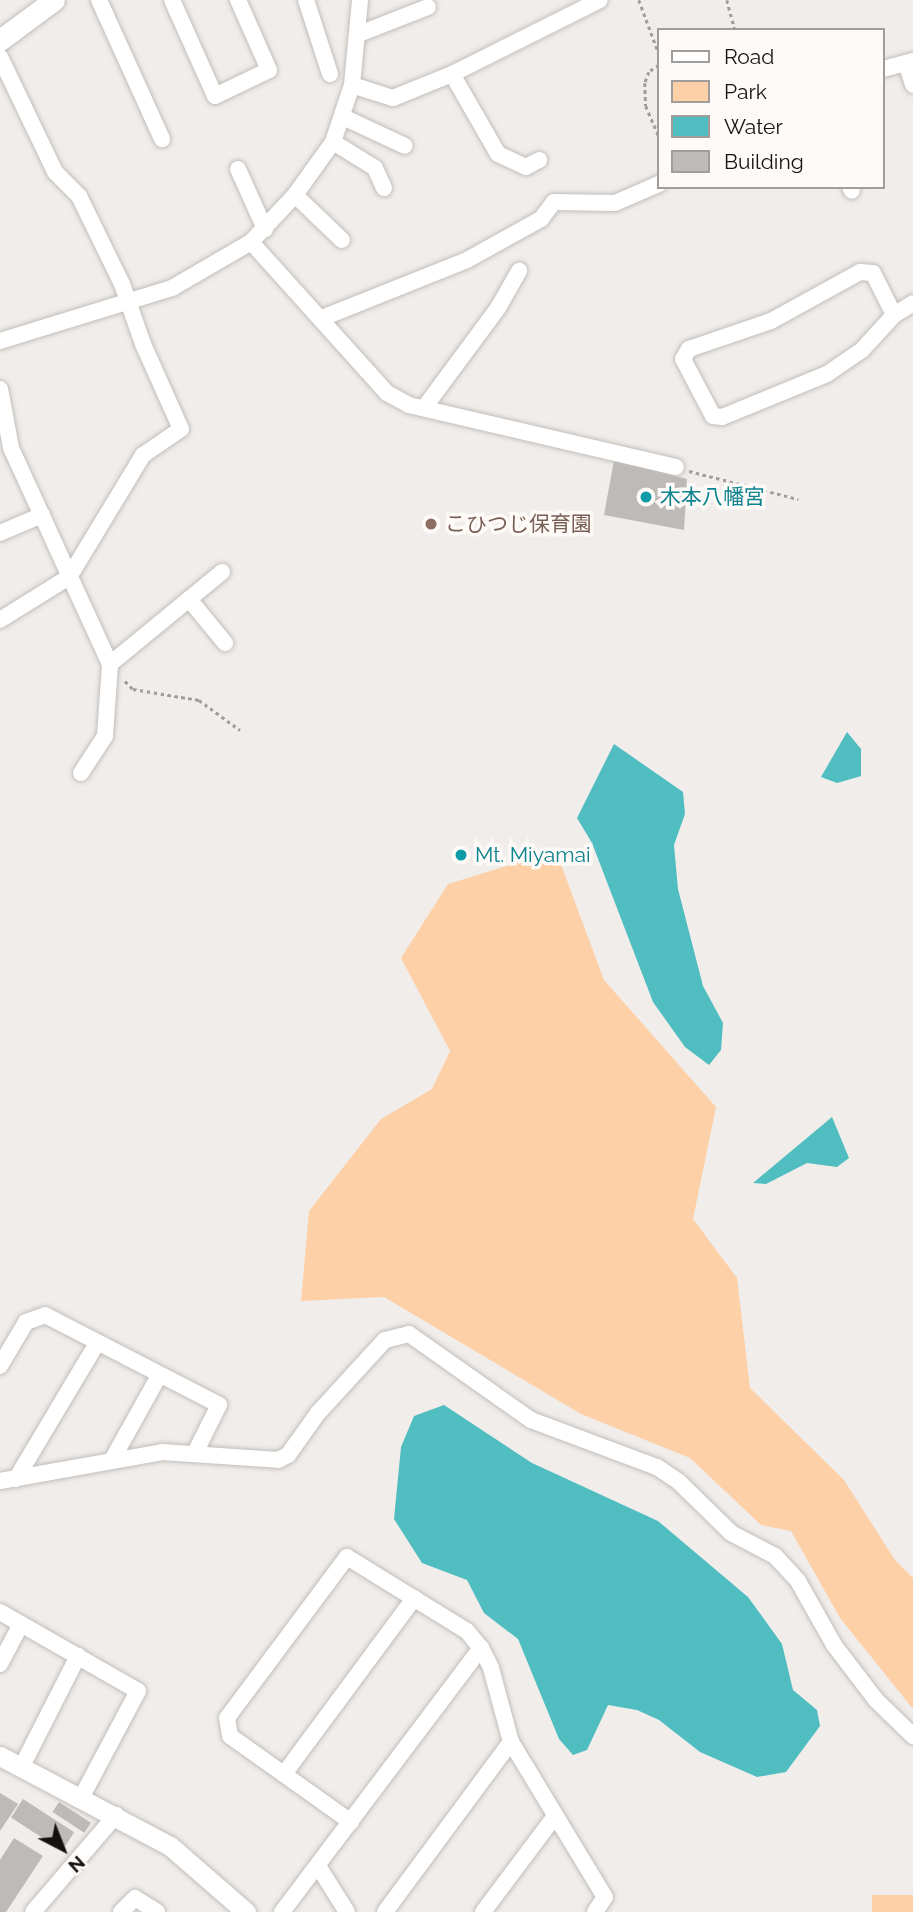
<!DOCTYPE html>
<html>
<head>
<meta charset="utf-8">
<style>
	body { margin:0 }
	#map { position:relative; width:913px; height:1912px; overflow:hidden; background:#f1edea; font-family:Raleway,"Noto Sans JP",sans-serif }
	div>[style] { position:absolute }
	[style*='--x'] { left:calc(var(--x)*1px); top:calc(var(--y)*1px); width:calc(var(--w)*1px); rotate:calc(var(--a)*1deg) }
	.green>* { inset:0; background:#fdd0a7; transform-origin:0 0 }
	.water>* { inset:0; background:#50bdc1 }
	.building>* { inset:0; background:#bdbab7; transform-origin:0 0 }
	.path>* { height:2.5px; margin-top:-1.25px; transform-origin:0; background:repeating-linear-gradient(90deg,#a09d9a 0 3.5px,transparent 0 7px) }
	.roads { filter:drop-shadow(0 0 2px #c1bebb) drop-shadow(0 0 2px #c1bebb) }
	.minor>* { height:16px; margin:-8px; padding:0 8px; transform-origin:8px; border-radius:8px; background:#fff }
	.tertiary>* { height:19px; margin:-9.5px; padding:0 9.5px; transform-origin:9.5px; border-radius:9.5px; background:#fff }
	.secondary>* { height:21px; margin:-10.5px; padding:0 10.5px; transform-origin:10.5px; border-radius:10.5px; background:#fff }
	.dots>* { width:19px; height:19px; translate:-50% -50%; box-sizing:border-box; border:4px solid #fefaf7; border-radius:50% }
	span { translate:-50% -50%; white-space:nowrap; text-align:center; line-height:1.15; -webkit-text-stroke:7px #fefaf7; paint-order:stroke }
	.culture-label { font-size:21px; color:#0d838f }
	.left { translate:0 -50%; text-align:left }
	.education-label { font-size:21px; color:#785e54 }
	.legend { position:absolute; left:657px; top:28px; width:228px; height:161px; box-sizing:border-box; background:#fefaf7; border:2px solid #a09d9b; margin:0; padding:9px 12px; list-style:none; font-size:21px; color:#131211 }
	.legend li { display:flex; align-items:center; gap:14px; height:35px }
	.legend b { width:35px; border:2px solid #a09d9b }
	.north { position:absolute; left:28px; top:1814px; width:70px; height:70px; -webkit-text-stroke:5px #fefaf7; paint-order:stroke; rotate:138deg; font-size:19px; font-weight:700; line-height:28px; text-align:center; color:#131211 }
	.north::after { content:''; display:block; margin:auto; width:24px; height:32px; background:#131211; clip-path:polygon(50% 0,100% 100%,50% 72%,0 100%) }
</style>
</head>
<body>
<div id="map">
	<div class="green">
		<i style="clip-path:polygon(556px 851px,604px 980px,716px 1107px,693px 1219px,737px 1278px,750px 1388px,844px 1480px,895px 1560px,913px 1578px,913px 1709px,840px 1618px,791px 1531px,761px 1525px,690px 1458px,581px 1414px,384px 1297px,301px 1301px,309px 1211px,381px 1119px,432px 1089px,450px 1051px,401px 958px,448px 884px)"></i>
		<i style="left:872px;top:1895px;width:41px;height:17px"></i>
	</div>
	<div class="water">
		<i style="clip-path:polygon(847px 732px,861px 749px,861px 776px,837px 783px,821px 777px)"></i>
		<i style="clip-path:polygon(614px 744px,683px 792px,685px 814px,674px 845px,678px 889px,703px 986px,723px 1023px,721px 1050px,709px 1065px,685px 1047px,653px 1002px,592px 843px,577px 818px)"></i>
		<i style="clip-path:polygon(832px 1117px,849px 1158px,837px 1167px,807px 1163px,766px 1184px,753px 1183px)"></i>
		<i style="clip-path:polygon(444px 1405px,532px 1463px,658px 1521px,748px 1597px,782px 1644px,793px 1690px,817px 1710px,820px 1726px,786px 1772px,757px 1777px,700px 1752px,659px 1720px,637px 1710px,608px 1705px,587px 1750px,573px 1755px,559px 1739px,518px 1639px,484px 1613px,467px 1580px,422px 1563px,394px 1519px,401px 1447px,414px 1416px)"></i>
	</div>
	<div class="building">
		<i style="clip-path:polygon(614px 460px,687px 479px,684px 530px,604px 515px)"></i>
		<i style="clip-path:polygon(0 1793px,18px 1804px,0 1831px)"></i>
		<i style="left:23px;top:1799px;width:61px;height:22px;rotate:33deg"></i>
		<i style="left:59px;top:1802px;width:38px;height:12px;rotate:33deg"></i>
		<i style="clip-path:polygon(14px 1838px,43px 1856px,6px 1912px,0 1912px,0 1860px)"></i>
	</div>
	<div class="path">
		<i style="--x:639;--y:0;--w:58;--a:69.7"></i>
		<i style="--x:727;--y:0;--w:31;--a:75"></i>
		<i style="--x:659;--y:65;--w:12;--a:145"></i>
		<i style="--x:649;--y:72;--w:12;--a:110"></i>
		<i style="--x:645;--y:83;--w:23;--a:88"></i>
		<i style="--x:646;--y:106;--w:34;--a:67"></i>
		<i style="--x:689;--y:471;--w:113;--a:14.4"></i>
		<i style="--x:125;--y:681;--w:11;--a:45"></i>
		<i style="--x:133;--y:689;--w:67;--a:9.5"></i>
		<i style="--x:199;--y:700;--w:51;--a:36.2"></i>
	</div>
	<div class="roads">
		<div class="minor">
			<i style="--x:99;--y:0;--w:153;--a:65.6"></i>
			<i style="--x:172;--y:0;--w:105;--a:65.9"></i>
			<i style="--x:215;--y:96;--w:60;--a:-25.7"></i>
			<i style="--x:269;--y:70;--w:77;--a:-113.9"></i>
			<i style="--x:306;--y:0;--w:78;--a:72"></i>
			<i style="--x:359;--y:34;--w:74;--a:-21.4"></i>
			<i style="--x:0;--y:57;--w:127;--a:64.4"></i>
			<i style="--x:55;--y:172;--w:34;--a:45"></i>
			<i style="--x:79;--y:196;--w:98;--a:64"></i>
			<i style="--x:122;--y:284;--w:64;--a:70.7"></i>
			<i style="--x:143;--y:344;--w:93;--a:65.9"></i>
			<i style="--x:181;--y:429;--w:46;--a:145.6"></i>
			<i style="--x:143;--y:455;--w:143;--a:121.2"></i>
			<i style="--x:69;--y:577;--w:81;--a:148.1"></i>
			<i style="--x:906;--y:63;--w:23;--a:72"></i>
			<i style="--x:883;--y:69;--w:31;--a:-15"></i>
			<i style="--x:452;--y:74;--w:92;--a:60.1"></i>
			<i style="--x:498;--y:154;--w:31;--a:25"></i>
			<i style="--x:526;--y:167;--w:15;--a:-28"></i>
			<i style="--x:352;--y:85;--w:43;--a:17.6"></i>
			<i style="--x:393;--y:98;--w:64;--a:-22.1"></i>
			<i style="--x:452;--y:74;--w:165;--a:-26.6"></i>
			<i style="--x:343;--y:117;--w:68;--a:25.1"></i>
			<i style="--x:333;--y:142;--w:49;--a:31.8"></i>
			<i style="--x:375;--y:168;--w:22;--a:66"></i>
			<i style="--x:238;--y:169;--w:66;--a:65.8"></i>
			<i style="--x:850;--y:187;--w:4;--a:63"></i>
			<i style="--x:295;--y:195;--w:65;--a:43.8"></i>
			<i style="--x:251;--y:242;--w:203;--a:48"></i>
			<i style="--x:387;--y:393;--w:25;--a:29"></i>
			<i style="--x:409;--y:405;--w:274;--a:13.1"></i>
			<i style="--x:894;--y:315;--w:47;--a:132.4"></i>
			<i style="--x:862;--y:350;--w:42;--a:145.6"></i>
			<i style="--x:827;--y:374;--w:113;--a:157.7"></i>
			<i style="--x:722;--y:417;--w:9;--a:-174"></i>
			<i style="--x:713;--y:416;--w:64;--a:-117.8"></i>
			<i style="--x:683;--y:359;--w:12;--a:-59"></i>
			<i style="--x:689;--y:349;--w:87;--a:-18.9"></i>
			<i style="--x:771;--y:321;--w:102;--a:-28.8"></i>
			<i style="--x:860;--y:272;--w:13;--a:4"></i>
			<i style="--x:873;--y:273;--w:47;--a:63.4"></i>
			<i style="--x:894;--y:315;--w:22;--a:-32"></i>
			<i style="--x:322;--y:318;--w:156;--a:-21.8"></i>
			<i style="--x:467;--y:260;--w:85;--a:-29"></i>
			<i style="--x:541;--y:219;--w:21;--a:-53"></i>
			<i style="--x:554;--y:202;--w:61;--a:0.9"></i>
			<i style="--x:615;--y:203;--w:48;--a:-23.4"></i>
			<i style="--x:0;--y:341;--w:180;--a:-17.1"></i>
			<i style="--x:172;--y:288;--w:91;--a:-30.2"></i>
			<i style="--x:251;--y:242;--w:64;--a:-46.9"></i>
			<i style="--x:295;--y:195;--w:65;--a:-54.4"></i>
			<i style="--x:333;--y:142;--w:60;--a:-71.6"></i>
			<i style="--x:352;--y:85;--w:85;--a:-84.6"></i>
			<i style="--x:0;--y:389;--w:60;--a:79.4"></i>
			<i style="--x:11;--y:448;--w:238;--a:65.4"></i>
			<i style="--x:424;--y:408;--w:124;--a:-53.5"></i>
			<i style="--x:498;--y:308;--w:43;--a:-60.4"></i>
			<i style="--x:0;--y:533;--w:46;--a:-23.2"></i>
			<i style="--x:189;--y:599;--w:57;--a:50.7"></i>
			<i style="--x:81;--y:773;--w:44;--a:-57"></i>
			<i style="--x:105;--y:736;--w:72;--a:-86"></i>
			<i style="--x:110;--y:664;--w:145;--a:-39.4"></i>
			<i style="--x:0;--y:1366;--w:51;--a:-59.4"></i>
			<i style="--x:26;--y:1322;--w:20;--a:-20"></i>
			<i style="--x:45;--y:1315;--w:196;--a:27.3"></i>
			<i style="--x:219;--y:1405;--w:51;--a:116.6"></i>
			<i style="--x:112;--y:1460;--w:96;--a:-60.8"></i>
			<i style="--x:16;--y:1479;--w:158;--a:-59.2"></i>
			<i style="--x:0;--y:1481;--w:165;--a:-10.1"></i>
			<i style="--x:162;--y:1452;--w:116;--a:3.9"></i>
			<i style="--x:278;--y:1460;--w:11;--a:-27"></i>
			<i style="--x:288;--y:1455;--w:52;--a:-54.5"></i>
			<i style="--x:318;--y:1413;--w:99;--a:-47.5"></i>
			<i style="--x:385;--y:1340;--w:25;--a:-14"></i>
			<i style="--x:409;--y:1334;--w:149;--a:35.2"></i>
			<i style="--x:531;--y:1420;--w:134;--a:20.5"></i>
			<i style="--x:657;--y:1467;--w:27;--a:34"></i>
			<i style="--x:679;--y:1482;--w:73;--a:44.4"></i>
			<i style="--x:731;--y:1533;--w:50;--a:27.6"></i>
			<i style="--x:775;--y:1556;--w:34;--a:47"></i>
			<i style="--x:798;--y:1581;--w:73;--a:60.6"></i>
			<i style="--x:834;--y:1645;--w:69;--a:52.6"></i>
			<i style="--x:876;--y:1700;--w:52;--a:44.2"></i>
			<i style="--x:0;--y:1612;--w:159;--a:29.8"></i>
			<i style="--x:138;--y:1691;--w:121;--a:118"></i>
			<i style="--x:0;--y:1664;--w:45;--a:-62.3"></i>
			<i style="--x:21;--y:1768;--w:126;--a:-63"></i>
			<i style="--x:284;--y:1774;--w:219;--a:-53.5"></i>
			<i style="--x:351;--y:1822;--w:148;--a:-144.6"></i>
			<i style="--x:230;--y:1736;--w:18;--a:-99"></i>
			<i style="--x:227;--y:1718;--w:201;--a:-53.3"></i>
			<i style="--x:347;--y:1557;--w:141;--a:31.7"></i>
			<i style="--x:467;--y:1631;--w:22;--a:51"></i>
			<i style="--x:481;--y:1648;--w:22;--a:63"></i>
			<i style="--x:491;--y:1668;--w:77;--a:74.9"></i>
			<i style="--x:511;--y:1742;--w:181;--a:58.8"></i>
			<i style="--x:605;--y:1897;--w:18;--a:124"></i>
			<i style="--x:318;--y:1866;--w:54;--a:57.8"></i>
			<i style="--x:33;--y:1912;--w:128;--a:-49.4"></i>
			<i style="--x:121;--y:1912;--w:20;--a:-45"></i>
			<i style="--x:135;--y:1898;--w:26;--a:32"></i>
			<i style="--x:282;--y:1912;--w:331;--a:-53"></i>
			<i style="--x:385;--y:1912;--w:212;--a:-53.5"></i>
			<i style="--x:483;--y:1912;--w:120;--a:-53.1"></i>
		</div>
		<div class="tertiary">
			<i style="--x:0;--y:1756;--w:192;--a:27.9"></i>
			<i style="--x:170;--y:1846;--w:101;--a:41"></i>
		</div>
		<div class="secondary">
			<i style="--x:0;--y:40;--w:67;--a:-36.5"></i>
		</div>
	</div>
	<div class="dots">
		<i style="left:646px;top:497px;background:#0f9aa8"></i>
		<i style="left:431px;top:524px;background:#8d6e63"></i>
		<i style="left:461px;top:855px;background:#0f9aa8"></i>
	</div>
	<div class="culture-label">
		<span class="left" style="left:660px;top:497px">木本八幡宮</span>
		<span class="left" style="left:475px;top:855px">Mt. Miyamai</span>
	</div>
	<div class="education-label">
		<span class="left" style="left:445px;top:524px">こひつじ保育園</span>
	</div>
	<ul class="legend">
	<li><b style="height:9px;background:#fff"></b>Road</li>
	<li><b style="height:19px;background:#fdd0a7"></b>Park</li>
	<li><b style="height:19px;background:#50bdc1"></b>Water</li>
	<li><b style="height:19px;background:#bdbab7"></b>Building</li>
	</ul>
	<div class="north">N</div>
</div>
</body>
</html>
